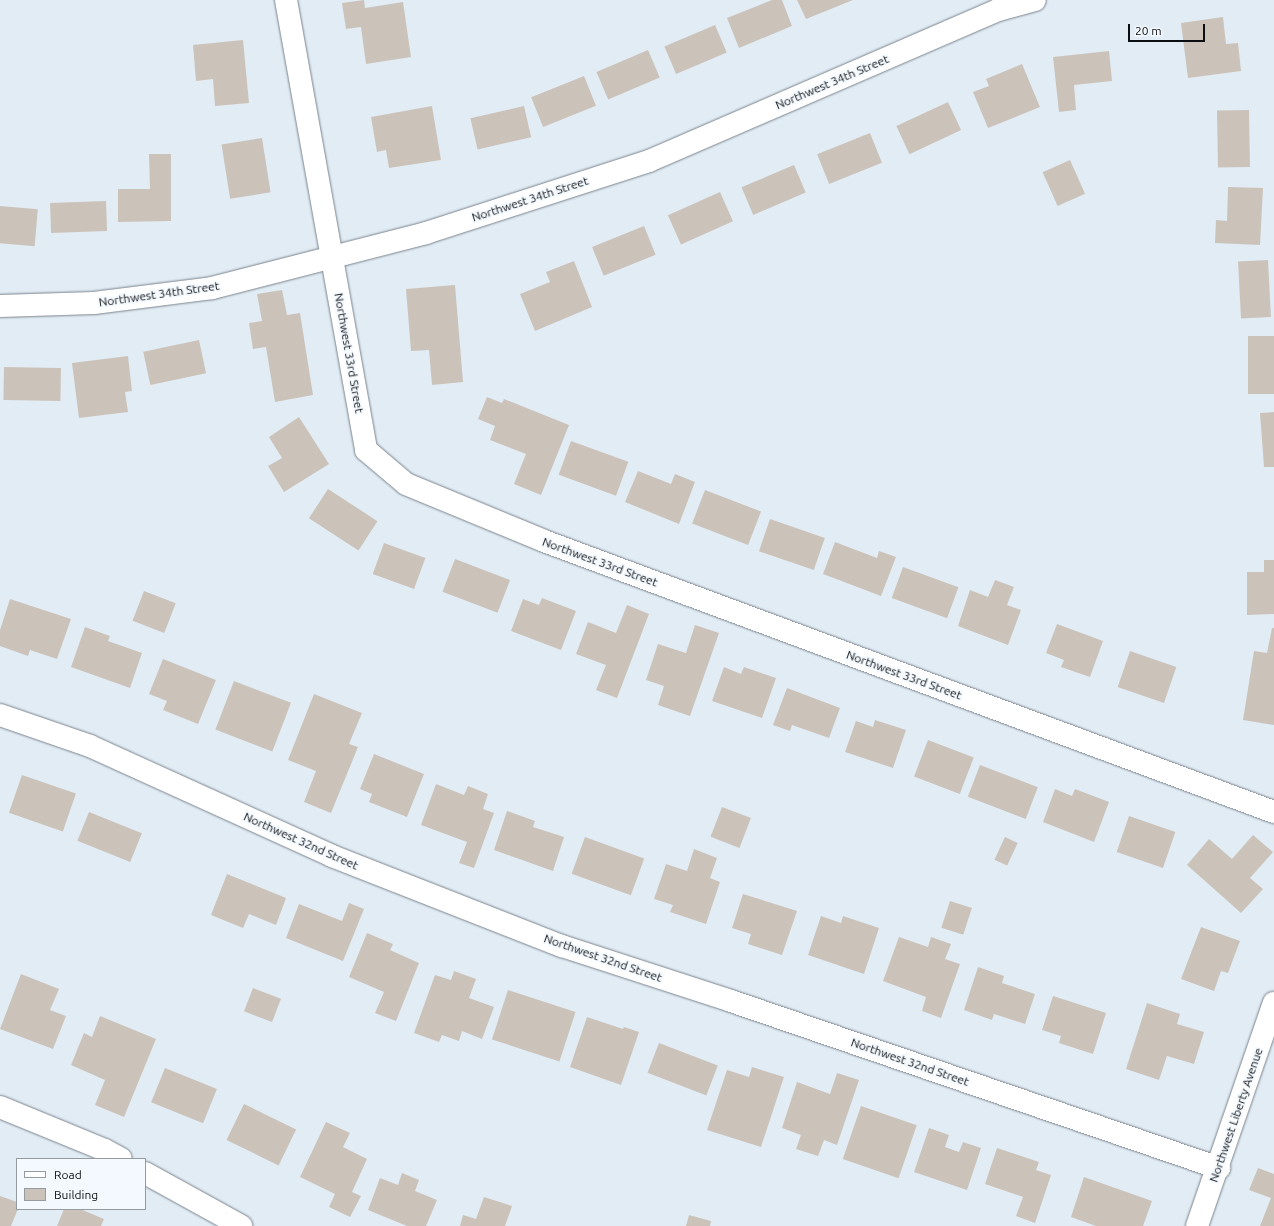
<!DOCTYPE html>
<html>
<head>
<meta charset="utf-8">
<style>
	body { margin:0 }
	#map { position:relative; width:1274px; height:1226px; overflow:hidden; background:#e2ecf5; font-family:Ubuntu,sans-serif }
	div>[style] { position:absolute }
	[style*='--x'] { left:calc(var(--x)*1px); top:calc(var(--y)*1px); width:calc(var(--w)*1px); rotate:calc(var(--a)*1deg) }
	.building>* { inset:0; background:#cbc3ba; transform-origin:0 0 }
	.roads { filter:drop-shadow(0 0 1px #7b848c) drop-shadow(0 0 1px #7b848c) }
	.street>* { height:22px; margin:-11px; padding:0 11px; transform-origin:11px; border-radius:11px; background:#fff }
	span { translate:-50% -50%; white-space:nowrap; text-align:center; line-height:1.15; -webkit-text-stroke:3.5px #f3f9fe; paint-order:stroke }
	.street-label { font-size:12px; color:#0b0e11 }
	.legend { position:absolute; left:16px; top:1158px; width:130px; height:52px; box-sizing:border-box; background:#f3f9fe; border:1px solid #969b9f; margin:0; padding:5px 7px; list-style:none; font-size:12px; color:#0b0e11 }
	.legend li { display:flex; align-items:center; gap:8px; height:20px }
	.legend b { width:20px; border:1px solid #969b9f }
	.scale { position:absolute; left:1128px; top:24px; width:77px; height:18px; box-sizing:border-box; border:2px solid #0b0e11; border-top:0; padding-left:5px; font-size:12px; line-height:14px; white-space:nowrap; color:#0b0e11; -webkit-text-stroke:3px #f3f9fe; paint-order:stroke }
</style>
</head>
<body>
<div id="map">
	<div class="building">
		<i style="clip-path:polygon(364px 0,365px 8px,403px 2px,411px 57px,366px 64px,361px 27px,346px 29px,342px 3px)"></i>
		<i style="clip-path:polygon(772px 0,782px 0,792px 26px,739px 48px,727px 18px)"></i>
		<i style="clip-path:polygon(797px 0,853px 0,806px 19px)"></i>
		<i style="clip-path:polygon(1223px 17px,1226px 44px,1238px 43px,1241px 71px,1188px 78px,1181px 23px)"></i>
		<i style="left:715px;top:25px;width:30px;height:55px;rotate:67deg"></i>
		<i style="clip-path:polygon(243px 40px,249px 103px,215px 106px,213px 79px,196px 81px,193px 45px)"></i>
		<i style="left:648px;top:50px;width:30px;height:56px;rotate:67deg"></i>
		<i style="clip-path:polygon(1109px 51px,1112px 81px,1074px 85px,1076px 110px,1059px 112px,1053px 57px)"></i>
		<i style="clip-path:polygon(1022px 64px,1040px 107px,988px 128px,973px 92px,989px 86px,986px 79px)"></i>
		<i style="left:584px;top:76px;width:32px;height:57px;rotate:68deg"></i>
		<i style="left:948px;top:102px;width:31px;height:57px;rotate:65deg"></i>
		<i style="clip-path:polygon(432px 106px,441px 160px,389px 168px,386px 150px,377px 152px,371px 117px)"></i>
		<i style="left:524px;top:106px;width:32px;height:55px;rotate:77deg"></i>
		<i style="left:1249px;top:110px;width:57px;height:32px;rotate:89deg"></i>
		<i style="left:870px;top:133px;width:32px;height:57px;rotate:68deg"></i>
		<i style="left:262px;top:138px;width:55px;height:41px;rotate:81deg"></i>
		<i style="clip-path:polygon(149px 154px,171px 154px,171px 221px,118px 222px,118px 189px,150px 189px)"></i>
		<i style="left:1070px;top:160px;width:37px;height:30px;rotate:66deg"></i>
		<i style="left:794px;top:165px;width:30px;height:57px;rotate:67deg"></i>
		<i style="clip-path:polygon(1228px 187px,1263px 188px,1260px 245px,1215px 243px,1216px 220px,1227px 221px)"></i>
		<i style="left:720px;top:192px;width:32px;height:57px;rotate:66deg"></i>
		<i style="left:106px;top:201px;width:30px;height:56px;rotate:88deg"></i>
		<i style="left:0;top:206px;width:38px;height:37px;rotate:5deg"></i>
		<i style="left:644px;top:226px;width:31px;height:56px;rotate:68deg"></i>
		<i style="left:1268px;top:260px;width:57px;height:30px;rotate:87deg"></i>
		<i style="clip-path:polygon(574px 261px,592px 307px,535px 331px,520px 294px,550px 282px,546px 272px)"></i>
		<i style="clip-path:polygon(455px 285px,463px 382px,432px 385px,429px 350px,411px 351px,406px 289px)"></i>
		<i style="clip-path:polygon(282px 290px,287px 315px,300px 313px,313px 395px,275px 402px,266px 347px,253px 349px,249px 323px,262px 321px,257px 294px)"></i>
		<i style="left:1274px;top:336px;width:58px;height:26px;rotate:90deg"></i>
		<i style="left:199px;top:340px;width:34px;height:57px;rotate:78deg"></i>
		<i style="clip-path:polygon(128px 356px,132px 391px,125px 392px,128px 412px,79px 418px,72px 363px)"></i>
		<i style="left:4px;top:367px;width:57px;height:33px;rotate:1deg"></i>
		<i style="clip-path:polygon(487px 397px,502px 403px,504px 399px,569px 425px,541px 495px,514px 484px,526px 454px,490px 440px,495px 426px,478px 419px)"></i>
		<i style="clip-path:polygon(1274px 412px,1274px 467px,1264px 467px,1260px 413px)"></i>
		<i style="clip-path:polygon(299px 417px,329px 464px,284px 492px,268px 466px,282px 458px,269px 437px)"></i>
		<i style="left:571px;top:441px;width:61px;height:36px;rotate:20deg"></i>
		<i style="clip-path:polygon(638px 471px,671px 484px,675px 474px,695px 482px,679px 524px,625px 502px)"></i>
		<i style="left:328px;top:489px;width:59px;height:35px;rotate:33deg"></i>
		<i style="left:705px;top:490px;width:60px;height:36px;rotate:21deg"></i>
		<i style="left:770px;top:519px;width:58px;height:34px;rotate:19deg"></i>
		<i style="clip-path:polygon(835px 542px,877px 558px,879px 551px,896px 557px,881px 596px,823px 574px)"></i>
		<i style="left:384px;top:543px;width:44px;height:33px;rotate:20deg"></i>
		<i style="left:455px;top:559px;width:59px;height:35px;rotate:21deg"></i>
		<i style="clip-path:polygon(1264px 560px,1274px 560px,1274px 614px,1247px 615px,1247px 572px,1264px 572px)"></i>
		<i style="left:903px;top:567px;width:59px;height:33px;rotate:20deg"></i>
		<i style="clip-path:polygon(995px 580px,1014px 587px,1007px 605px,1021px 610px,1008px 645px,958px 626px,970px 590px,988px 597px)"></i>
		<i style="left:144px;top:591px;width:34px;height:32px;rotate:21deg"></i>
		<i style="clip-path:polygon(542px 598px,576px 611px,561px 650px,511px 631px,523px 599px,539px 605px)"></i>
		<i style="clip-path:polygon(10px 599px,71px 619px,57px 659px,30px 650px,28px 656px,0 646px,0 630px)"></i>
		<i style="clip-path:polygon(627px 605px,649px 614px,617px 698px,596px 690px,606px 665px,576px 654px,588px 622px,616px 633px)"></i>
		<i style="clip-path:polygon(1057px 624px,1103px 641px,1090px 677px,1061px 667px,1064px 660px,1046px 653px)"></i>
		<i style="clip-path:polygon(695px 625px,719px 633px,690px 716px,658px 705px,664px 686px,646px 680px,658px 644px,686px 653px)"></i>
		<i style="clip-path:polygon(85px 627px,110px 636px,108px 641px,142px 653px,130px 688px,71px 667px)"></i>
		<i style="clip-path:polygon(1272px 628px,1274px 628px,1274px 725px,1243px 720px,1254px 651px,1267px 653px)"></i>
		<i style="left:1130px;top:651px;width:49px;height:38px;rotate:19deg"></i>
		<i style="clip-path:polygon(163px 659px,216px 680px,198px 724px,163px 710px,167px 701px,149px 694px)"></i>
		<i style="clip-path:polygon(724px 667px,741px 674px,744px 667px,776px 678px,762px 718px,712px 701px)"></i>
		<i style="left:234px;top:681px;width:61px;height:52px;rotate:21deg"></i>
		<i style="clip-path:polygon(787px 688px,840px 708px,829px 738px,792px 725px,790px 731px,773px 725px)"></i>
		<i style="clip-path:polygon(314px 694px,362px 713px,349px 744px,358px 747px,331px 813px,304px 802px,316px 771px,288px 760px)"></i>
		<i style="clip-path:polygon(875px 720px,906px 730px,893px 768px,845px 752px,856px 721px,873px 727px)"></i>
		<i style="left:928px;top:740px;width:49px;height:39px;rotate:21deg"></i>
		<i style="clip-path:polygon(374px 754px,424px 774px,407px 817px,369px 802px,372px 794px,360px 789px)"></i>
		<i style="left:980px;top:765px;width:62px;height:34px;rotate:21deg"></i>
		<i style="left:22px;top:775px;width:57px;height:40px;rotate:19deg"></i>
		<i style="clip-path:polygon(436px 784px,464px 795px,468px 786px,488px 794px,483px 809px,494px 813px,474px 868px,459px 863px,467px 842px,421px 825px)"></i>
		<i style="clip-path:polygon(1055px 789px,1072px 796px,1075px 789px,1109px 802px,1094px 842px,1043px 822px)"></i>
		<i style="left:722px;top:807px;width:31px;height:32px;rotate:21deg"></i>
		<i style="clip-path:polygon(507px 811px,535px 821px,533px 827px,564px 837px,553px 871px,494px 850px)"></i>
		<i style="left:89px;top:812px;width:57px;height:31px;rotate:22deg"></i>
		<i style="left:1129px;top:816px;width:49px;height:38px;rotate:19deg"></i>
		<i style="clip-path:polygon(1253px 835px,1273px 852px,1250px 878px,1263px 889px,1241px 913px,1187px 865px,1209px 839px,1232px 859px)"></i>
		<i style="left:585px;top:837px;width:63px;height:39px;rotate:20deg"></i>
		<i style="left:1005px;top:837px;width:14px;height:25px;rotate:25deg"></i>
		<i style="clip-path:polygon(694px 849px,717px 858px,710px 878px,720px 882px,706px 924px,670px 912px,673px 905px,654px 899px,666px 864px,687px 871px)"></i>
		<i style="clip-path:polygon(227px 874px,286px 898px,276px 925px,249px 914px,243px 928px,211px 915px)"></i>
		<i style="clip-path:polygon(743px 894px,797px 911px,782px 955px,748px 944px,751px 934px,732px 928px)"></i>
		<i style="left:950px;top:901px;width:23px;height:28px;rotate:18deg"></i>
		<i style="clip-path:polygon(349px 903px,364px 909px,343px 961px,286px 938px,299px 904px,342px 921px)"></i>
		<i style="clip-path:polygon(821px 916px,841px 923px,843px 916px,879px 928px,864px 974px,808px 955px)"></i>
		<i style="clip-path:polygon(1201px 927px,1240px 941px,1228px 973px,1221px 971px,1214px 991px,1181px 979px)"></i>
		<i style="clip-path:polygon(367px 933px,393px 944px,390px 950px,419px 963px,396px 1021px,375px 1013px,384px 992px,349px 977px)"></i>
		<i style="clip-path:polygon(899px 937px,928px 947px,931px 937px,951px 944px,945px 959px,960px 964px,941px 1018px,922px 1011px,926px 997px,883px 981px)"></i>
		<i style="clip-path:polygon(978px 967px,1004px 976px,1002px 983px,1035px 994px,1025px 1024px,994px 1014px,992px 1020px,964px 1010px)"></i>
		<i style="clip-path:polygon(454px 971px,476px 979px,469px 998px,494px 1007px,482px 1039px,462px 1031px,459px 1041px,442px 1035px,439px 1042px,414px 1033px,435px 975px,451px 980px)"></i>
		<i style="clip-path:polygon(21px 974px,59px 989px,50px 1010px,66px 1016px,53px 1049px,0 1029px)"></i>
		<i style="left:253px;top:988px;width:30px;height:25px;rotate:21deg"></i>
		<i style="left:508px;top:990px;width:71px;height:52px;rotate:18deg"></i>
		<i style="clip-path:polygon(1053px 996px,1106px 1013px,1093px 1054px,1059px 1043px,1061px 1036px,1042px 1030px)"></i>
		<i style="clip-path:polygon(1147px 1003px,1180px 1014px,1177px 1024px,1204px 1032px,1194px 1064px,1167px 1056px,1159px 1080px,1126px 1069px)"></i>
		<i style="clip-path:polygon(100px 1016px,156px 1039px,124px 1117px,95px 1105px,105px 1080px,71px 1065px,84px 1033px,92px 1037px)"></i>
		<i style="clip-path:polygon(587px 1017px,623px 1029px,624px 1027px,639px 1032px,621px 1085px,570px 1067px)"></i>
		<i style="left:659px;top:1043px;width:63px;height:32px;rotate:21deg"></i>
		<i style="clip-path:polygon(752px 1067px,784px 1077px,761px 1147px,707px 1130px,727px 1070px,749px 1077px)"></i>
		<i style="left:165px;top:1068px;width:56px;height:37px;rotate:22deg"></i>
		<i style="clip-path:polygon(837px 1073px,859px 1080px,837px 1145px,824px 1140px,818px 1156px,796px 1149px,801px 1135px,782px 1128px,797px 1082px,830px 1094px)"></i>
		<i style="left:244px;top:1104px;width:58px;height:40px;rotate:26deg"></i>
		<i style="left:861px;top:1106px;width:59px;height:56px;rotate:19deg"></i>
		<i style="clip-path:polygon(326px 1122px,350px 1133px,343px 1147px,367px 1159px,352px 1192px,361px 1196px,350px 1217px,329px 1207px,335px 1194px,300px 1177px)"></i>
		<i style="clip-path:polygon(929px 1128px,949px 1135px,945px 1147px,959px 1152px,963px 1142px,981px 1148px,967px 1190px,914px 1172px)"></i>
		<i style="clip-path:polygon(997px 1148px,1039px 1162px,1036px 1170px,1051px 1175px,1035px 1223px,1016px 1216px,1023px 1197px,985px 1184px)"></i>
		<i style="clip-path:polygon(1258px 1168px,1274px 1174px,1274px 1226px,1260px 1226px,1271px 1198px,1249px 1190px)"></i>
		<i style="clip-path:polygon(402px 1173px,419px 1180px,415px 1191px,437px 1200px,426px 1226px,407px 1226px,368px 1210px,380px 1178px,398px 1185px)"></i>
		<i style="clip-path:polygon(1084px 1177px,1152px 1201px,1143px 1226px,1096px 1226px,1071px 1217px)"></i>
		<i style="clip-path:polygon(0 1196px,17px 1202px,18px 1209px,11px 1226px,0 1226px)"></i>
		<i style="clip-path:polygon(484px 1197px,512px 1206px,505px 1226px,460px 1226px,463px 1215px,476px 1219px)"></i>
		<i style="clip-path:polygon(64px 1209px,80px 1209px,104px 1219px,101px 1226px,57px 1226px)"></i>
		<i style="clip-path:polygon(689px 1215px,711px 1221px,710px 1226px,686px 1226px)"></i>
	</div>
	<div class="roads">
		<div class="street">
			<i style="--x:286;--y:0;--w:457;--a:79.9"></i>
			<i style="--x:366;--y:450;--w:52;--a:40.4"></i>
			<i style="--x:406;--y:484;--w:149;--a:22.4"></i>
			<i style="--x:544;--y:541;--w:779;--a:20.37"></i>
			<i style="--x:0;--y:306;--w:94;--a:-1.8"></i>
			<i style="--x:94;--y:303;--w:119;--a:-7.2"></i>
			<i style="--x:212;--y:288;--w:221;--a:-14.4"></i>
			<i style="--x:426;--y:233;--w:234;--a:-17.9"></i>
			<i style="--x:649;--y:161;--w:380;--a:-23.4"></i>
			<i style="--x:998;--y:10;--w:38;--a:-15"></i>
			<i style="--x:0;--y:715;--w:95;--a:19"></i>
			<i style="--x:90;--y:746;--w:266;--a:24.4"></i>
			<i style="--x:332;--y:856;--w:247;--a:21.4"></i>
			<i style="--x:562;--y:946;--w:178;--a:18"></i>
			<i style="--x:731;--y:1001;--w:516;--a:18.89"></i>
			<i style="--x:0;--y:1107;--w:113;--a:22.3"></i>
			<i style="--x:105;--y:1150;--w:18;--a:29"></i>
			<i style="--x:145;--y:1173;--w:110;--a:28.9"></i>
			<i style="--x:1197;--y:1226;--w:236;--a:-71"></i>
		</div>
	</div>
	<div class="street-label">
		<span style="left:832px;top:82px;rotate:-23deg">Northwest 34th Street</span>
		<span style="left:530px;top:199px;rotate:-18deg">Northwest 34th Street</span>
		<span style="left:159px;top:294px;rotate:-8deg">Northwest 34th Street</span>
		<span style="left:349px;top:353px;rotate:80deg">Northwest 33rd Street</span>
		<span style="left:600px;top:562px;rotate:20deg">Northwest 33rd Street</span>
		<span style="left:904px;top:675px;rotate:20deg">Northwest 33rd Street</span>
		<span style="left:301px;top:841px;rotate:24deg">Northwest 32nd Street</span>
		<span style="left:603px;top:958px;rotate:19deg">Northwest 32nd Street</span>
		<span style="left:910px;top:1062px;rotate:19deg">Northwest 32nd Street</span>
		<span style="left:1236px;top:1115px;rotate:-71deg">Northwest Liberty Avenue</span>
	</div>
	<ul class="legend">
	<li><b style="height:5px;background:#fff"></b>Road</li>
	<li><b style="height:11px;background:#cbc3ba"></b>Building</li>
	</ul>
	<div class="scale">20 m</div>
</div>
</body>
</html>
